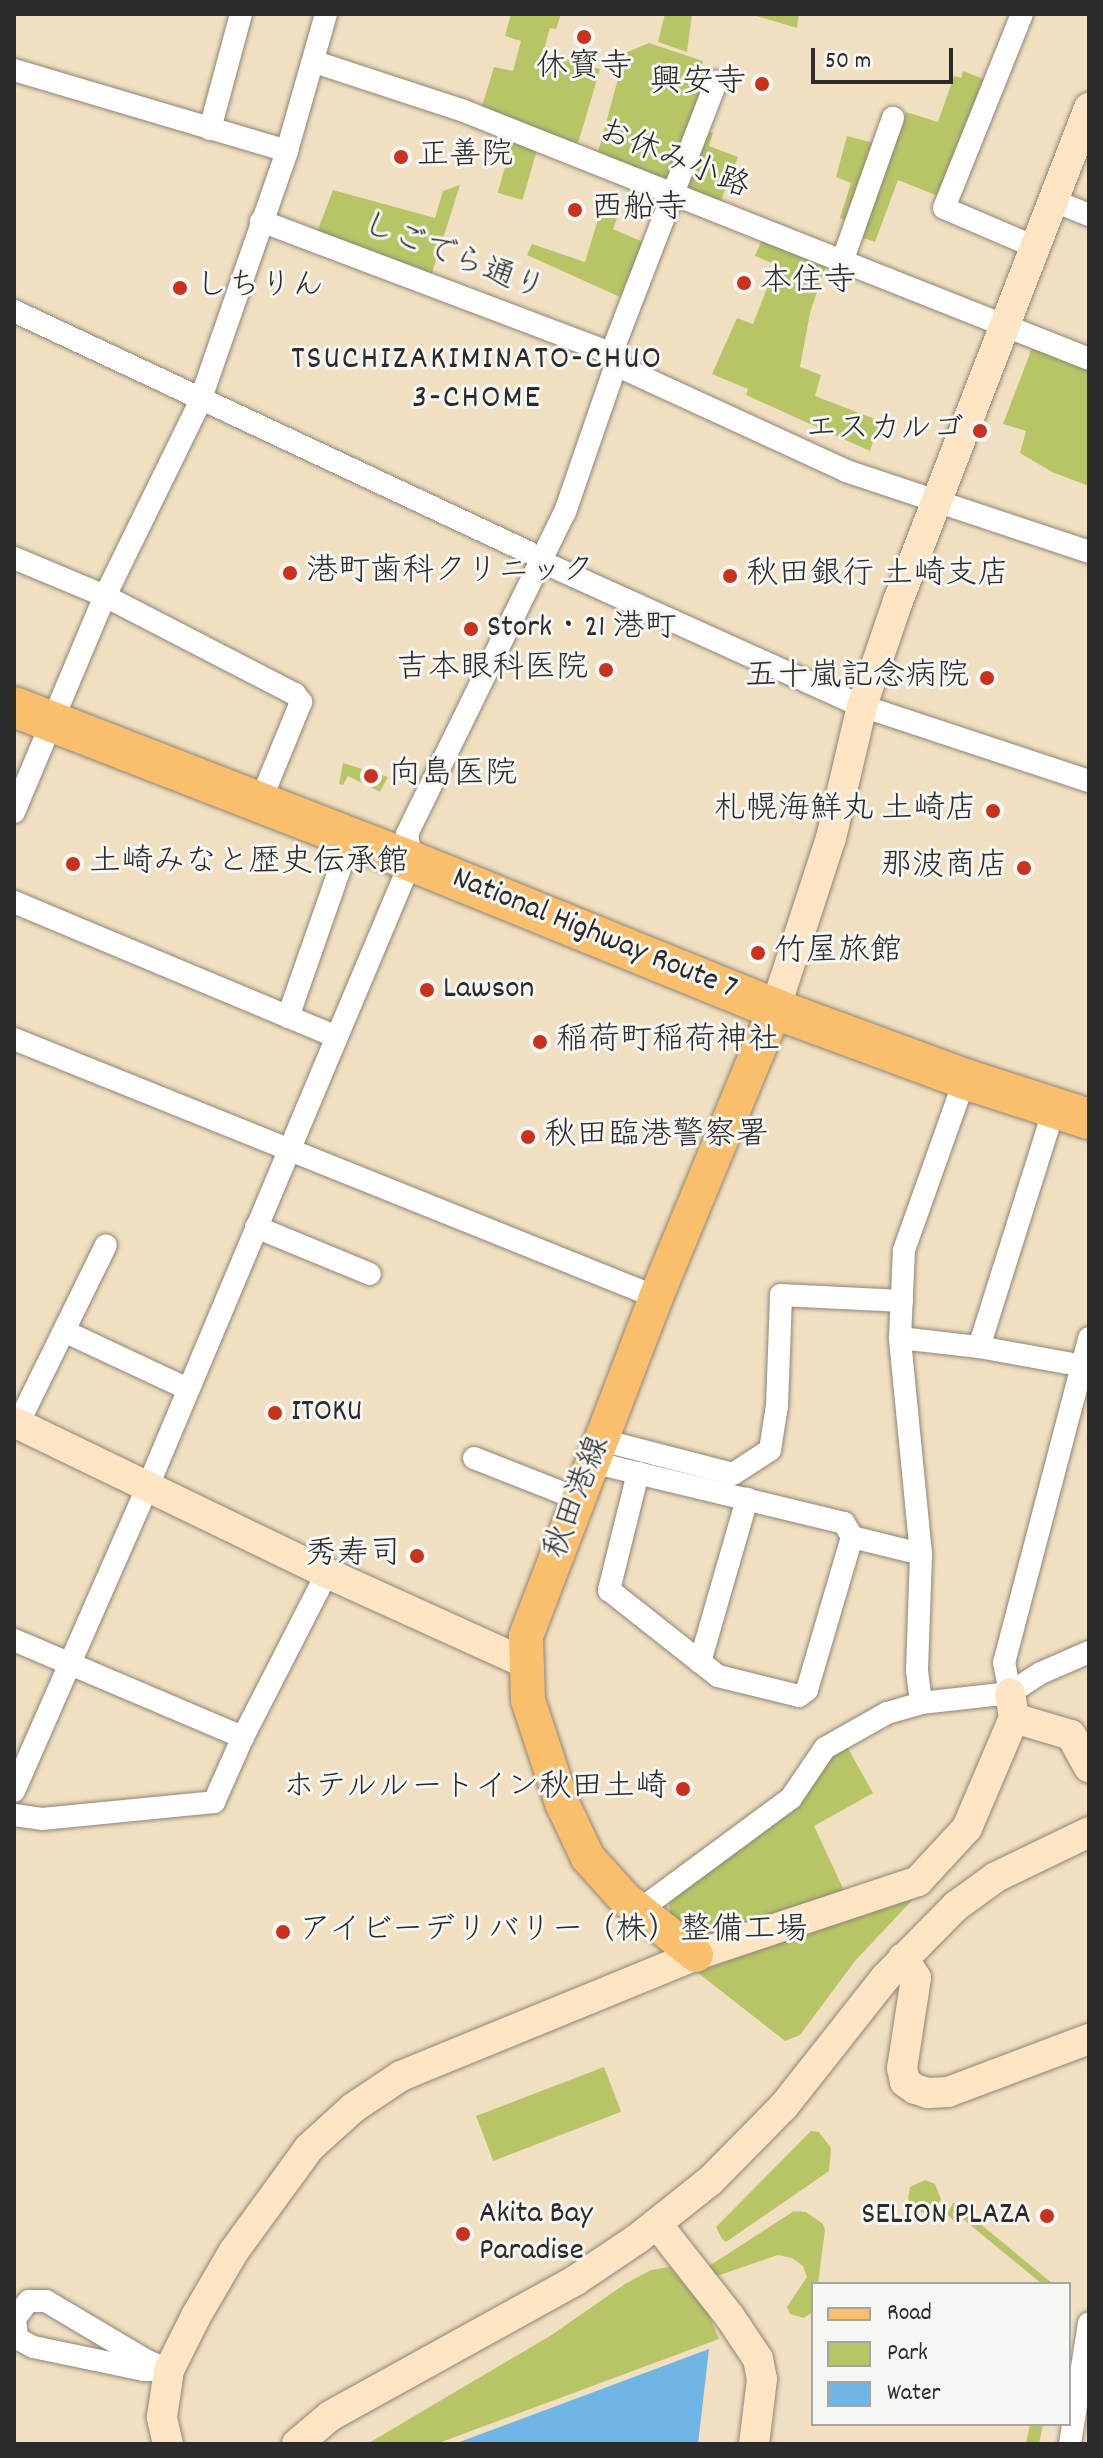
<!DOCTYPE html>
<html>
<head>
<meta charset="utf-8">
<style>
	body { margin:0 }
	#map { position:relative; width:1103px; height:2458px; overflow:hidden; background:#f1dfc1; font-family:Dekko,"Klee One",sans-serif }
	div>[style] { position:absolute }
	[style*='--x'] { left:calc(var(--x)*1px); top:calc(var(--y)*1px); width:calc(var(--w)*1px); rotate:calc(var(--a)*1deg) }
	.green>* { inset:0; background:#b8c567; transform-origin:0 0 }
	.water>* { inset:0; background:#6fb6e6 }
	.roads { filter:drop-shadow(0 0 2px #8e8576) drop-shadow(0 0 2px #8e8576) }
	.street>* { height:22px; margin:-11px; padding:0 11px; transform-origin:11px; border-radius:11px; background:#fff }
	.secondary>* { height:30px; margin:-15px; padding:0 15px; transform-origin:15px; border-radius:15px; background:#fde5c4 }
	.primary>* { height:34px; margin:-17px; padding:0 17px; transform-origin:17px; border-radius:17px; background:#f9bf6c }
	.highway>* { height:40px; margin:-20px; padding:0 20px; transform-origin:20px; border-radius:20px; background:#f9bf6c }
	.dots>* { width:22px; height:22px; translate:-50% -50%; box-sizing:border-box; border:4px solid #f6f6f2; border-radius:50% }
	span { translate:-50% -50%; white-space:nowrap; text-align:center; line-height:1.15; -webkit-text-stroke:6px #f6f6f2; paint-order:stroke }
	.poi-label { font-size:32px; color:#2b2b2b }
	.right { translate:-100% -50%; text-align:right }
	.left { translate:0 -50%; text-align:left }
	.street-label { font-size:32px; color:#2b2b2b }
	.neighbourhood-label { font-size:34px; color:#2b2b2b; letter-spacing:2px }
	.frame { position:absolute; inset:0; border:16px solid #2b2b2b; pointer-events:none }
	.legend { position:absolute; left:811px; top:2282px; width:260px; height:144px; box-sizing:border-box; background:#f6f6f2; border:2px solid #a5a5a2; margin:0; padding:10px 14px; list-style:none; font-size:24px; color:#2b2b2b }
	.legend li { display:flex; align-items:center; gap:16px; height:40px }
	.legend b { width:40px; border:2px solid #a5a5a2 }
	.scale { position:absolute; left:811px; top:48px; width:142px; height:36px; box-sizing:border-box; border:4px solid #2b2b2b; border-top:0; padding-left:10px; font-size:24px; line-height:28px; white-space:nowrap; color:#2b2b2b; -webkit-text-stroke:6px #f6f6f2; paint-order:stroke }
</style>
</head>
<body>
<div id="map">
	<div class="green">
		<i style="clip-path:polygon(511px 14px,561px 14px,556px 29px,550px 28px,543px 53px,600px 69px,579px 140px,572px 149px,482px 106px,494px 67px,513px 71px,521px 41px,505px 36px)"></i>
		<i style="clip-path:polygon(665px 14px,692px 14px,687px 52px,658px 42px)"></i>
		<i style="clip-path:polygon(750px 14px,799px 14px,797px 28px)"></i>
		<i style="clip-path:polygon(649px 43px,703px 61px,701px 70px,710px 73px,669px 184px,597px 156px,625px 53px)"></i>
		<i style="clip-path:polygon(963px 71px,989px 81px,943px 198px,898px 180px,875px 242px,858px 236px,900px 121px,903px 122px,906px 112px,938px 122px,954px 76px,961px 78px)"></i>
		<i style="clip-path:polygon(705px 131px,713px 133px,709px 146px,738px 157px,720px 203px,684px 189px)"></i>
		<i style="clip-path:polygon(847px 136px,874px 143px,849px 222px,840px 218px,851px 183px,836px 177px)"></i>
		<i style="left:513px;top:139px;width:26px;height:56px;rotate:16deg"></i>
		<i style="clip-path:polygon(460px 185px,431px 276px,317px 232px,333px 190px,435px 218px,443px 191px)"></i>
		<i style="clip-path:polygon(600px 213px,617px 219px,613px 229px,643px 242px,620px 297px,527px 255px,532px 244px,585px 262px)"></i>
		<i style="clip-path:polygon(763px 237px,827px 262px,810px 313px,800px 367px,821px 375px,815px 396px,880px 421px,870px 451px,746px 395px,748px 389px,712px 374px,737px 318px,753px 324px,776px 265px,755px 256px)"></i>
		<i style="clip-path:polygon(1032px 348px,1089px 369px,1089px 486px,1052px 472px,1020px 453px,1026px 431px,1003px 424px)"></i>
		<i style="clip-path:polygon(343px 763px,388px 777px,380px 792px,348px 776px,343px 785px,339px 784px)"></i>
		<i style="clip-path:polygon(846px 1745px,873px 1793px,814px 1826px,846px 1895px,711px 1942px,671px 1920px,669px 1903px,679px 1887px)"></i>
		<i style="clip-path:polygon(917px 1895px,855px 1961px,800px 2035px,785px 2041px,697px 1972px)"></i>
		<i style="left:604px;top:2067px;width:48px;height:137px;rotate:69deg"></i>
		<i style="clip-path:polygon(811px 2131px,819px 2132px,831px 2148px,829px 2171px,726px 2242px,722px 2239px,716px 2227px)"></i>
		<i style="clip-path:polygon(925px 2180px,935px 2184px,941px 2199px,935px 2210px,928px 2204px,927px 2214px,912px 2208px,908px 2198px,910px 2187px)"></i>
		<i style="clip-path:polygon(953px 2203px,955px 2203px,1053px 2284px,1042px 2284px,963px 2219px,955px 2222px,947px 2214px)"></i>
		<i style="clip-path:polygon(794px 2211px,806px 2212px,823px 2224px,825px 2230px,818px 2284px,813px 2284px,813px 2312px,804px 2318px,790px 2314px,787px 2307px,807px 2277px,803px 2266px,792px 2258px,778px 2255px,714px 2277px,706px 2268px)"></i>
		<i style="clip-path:polygon(670px 2267px,708px 2313px,719px 2339px,436px 2444px,367px 2444px,550px 2336px,625px 2284px,651px 2270px)"></i>
		<i style="clip-path:polygon(1030px 2424px,1043px 2424px,1039px 2444px,1026px 2444px)"></i>
	</div>
	<div class="water">
		<i style="clip-path:polygon(709px 2349px,698px 2444px,454px 2444px)"></i>
	</div>
	<div class="roads">
		<div class="street">
			<i style="--x:1022;--y:14;--w:209;--a:111.9"></i>
			<i style="--x:944;--y:208;--w:99;--a:23.2"></i>
			<i style="--x:315;--y:62;--w:157;--a:18.2"></i>
			<i style="--x:464;--y:111;--w:672;--a:21.64"></i>
			<i style="--x:14;--y:70;--w:285;--a:16.5"></i>
			<i style="--x:210;--y:129;--w:119;--a:-74.9"></i>
			<i style="--x:1052;--y:200;--w:40;--a:22"></i>
			<i style="--x:261;--y:221;--w:370;--a:20.7"></i>
			<i style="--x:607;--y:352;--w:16;--a:55"></i>
			<i style="--x:616;--y:365;--w:253;--a:24.7"></i>
			<i style="--x:846;--y:471;--w:256;--a:18.4"></i>
			<i style="--x:842;--y:262;--w:153;--a:-70.5"></i>
			<i style="--x:14;--y:311;--w:568;--a:25.12"></i>
			<i style="--x:610;--y:357;--w:295;--a:-68.9"></i>
			<i style="--x:14;--y:558;--w:99;--a:22.7"></i>
			<i style="--x:105;--y:596;--w:214;--a:27.3"></i>
			<i style="--x:295;--y:694;--w:10;--a:53"></i>
			<i style="--x:301;--y:702;--w:108;--a:112.3"></i>
			<i style="--x:538;--y:560;--w:355;--a:24.3"></i>
			<i style="--x:862;--y:706;--w:239;--a:18.3"></i>
			<i style="--x:14;--y:812;--w:234;--a:-67.2"></i>
			<i style="--x:105;--y:596;--w:214;--a:-63.9"></i>
			<i style="--x:199;--y:404;--w:268;--a:-70.8"></i>
			<i style="--x:287;--y:151;--w:142;--a:-74.1"></i>
			<i style="--x:14;--y:902;--w:349;--a:22.7"></i>
			<i style="--x:288;--y:1017;--w:191;--a:-70.7"></i>
			<i style="--x:14;--y:1039;--w:692;--a:21.89"></i>
			<i style="--x:256;--y:1227;--w:123;--a:22.4"></i>
			<i style="--x:64;--y:1331;--w:137;--a:25.1"></i>
			<i style="--x:900;--y:1338;--w:80;--a:6.5"></i>
			<i style="--x:979;--y:1347;--w:112;--a:10.3"></i>
			<i style="--x:979;--y:1347;--w:250;--a:-72.5"></i>
			<i style="--x:18;--y:1424;--w:199;--a:-63.8"></i>
			<i style="--x:601;--y:1440;--w:136;--a:14.4"></i>
			<i style="--x:733;--y:1474;--w:44;--a:-33"></i>
			<i style="--x:770;--y:1450;--w:45;--a:-81"></i>
			<i style="--x:777;--y:1406;--w:111;--a:-87.9"></i>
			<i style="--x:781;--y:1295;--w:121;--a:2.8"></i>
			<i style="--x:474;--y:1458;--w:112;--a:21.5"></i>
			<i style="--x:592;--y:1462;--w:259;--a:13.6"></i>
			<i style="--x:844;--y:1523;--w:16;--a:60"></i>
			<i style="--x:852;--y:1537;--w:71;--a:13.8"></i>
			<i style="--x:638;--y:1473;--w:121;--a:103.9"></i>
			<i style="--x:609;--y:1590;--w:139;--a:38.3"></i>
			<i style="--x:718;--y:1676;--w:83;--a:13.9"></i>
			<i style="--x:799;--y:1696;--w:10;--a:-37"></i>
			<i style="--x:807;--y:1690;--w:159;--a:-73.6"></i>
			<i style="--x:14;--y:1640;--w:249;--a:23"></i>
			<i style="--x:700;--y:1662;--w:170;--a:-73.9"></i>
			<i style="--x:1010;--y:1693;--w:31;--a:-101"></i>
			<i style="--x:1004;--y:1663;--w:336;--a:-75.3"></i>
			<i style="--x:921;--y:1703;--w:33;--a:-97"></i>
			<i style="--x:917;--y:1670;--w:116;--a:-88"></i>
			<i style="--x:921;--y:1554;--w:217;--a:-95.6"></i>
			<i style="--x:900;--y:1338;--w:88;--a:-87.4"></i>
			<i style="--x:904;--y:1250;--w:182;--a:-70.4"></i>
			<i style="--x:14;--y:1791;--w:333;--a:-66.3"></i>
			<i style="--x:148;--y:1486;--w:678;--a:-67.18"></i>
			<i style="--x:411;--y:861;--w:27;--a:-98"></i>
			<i style="--x:407;--y:834;--w:359;--a:-63.9"></i>
			<i style="--x:565;--y:512;--w:156;--a:-70.9"></i>
			<i style="--x:14;--y:1815;--w:28;--a:8"></i>
			<i style="--x:42;--y:1819;--w:173;--a:-5.6"></i>
			<i style="--x:214;--y:1802;--w:71;--a:-66"></i>
			<i style="--x:243;--y:1737;--w:184;--a:-62.9"></i>
			<i style="--x:638;--y:1911;--w:190;--a:-36.4"></i>
			<i style="--x:791;--y:1798;--w:60;--a:-55.8"></i>
			<i style="--x:825;--y:1748;--w:71;--a:-29.4"></i>
			<i style="--x:887;--y:1713;--w:35;--a:-16"></i>
			<i style="--x:921;--y:1703;--w:90;--a:-6.4"></i>
			<i style="--x:1010;--y:1693;--w:37;--a:-33"></i>
			<i style="--x:1041;--y:1673;--w:52;--a:-23.6"></i>
			<i style="--x:29;--y:2301;--w:17;--a:0"></i>
			<i style="--x:46;--y:2301;--w:117;--a:30.7"></i>
			<i style="--x:147;--y:2361;--w:24;--a:22"></i>
			<i style="--x:169;--y:2370;--w:25;--a:180"></i>
			<i style="--x:144;--y:2370;--w:113;--a:-168.3"></i>
			<i style="--x:33;--y:2347;--w:18;--a:-151"></i>
			<i style="--x:17;--y:2338;--w:20;--a:-96"></i>
			<i style="--x:15;--y:2318;--w:22;--a:-51"></i>
			<i style="--x:1070;--y:2444;--w:122;--a:-81.1"></i>
		</div>
		<div class="secondary">
			<i style="--x:775;--y:1009;--w:180;--a:-71.9"></i>
			<i style="--x:831;--y:838;--w:136;--a:-76.8"></i>
			<i style="--x:862;--y:706;--w:111;--a:-71.1"></i>
			<i style="--x:898;--y:601;--w:529;--a:-68.82"></i>
			<i style="--x:14;--y:1422;--w:348;--a:25.8"></i>
			<i style="--x:327;--y:1573;--w:217;--a:24.4"></i>
			<i style="--x:1014;--y:1718;--w:59;--a:16.6"></i>
			<i style="--x:1071;--y:1735;--w:37;--a:61"></i>
			<i style="--x:903;--y:1958;--w:24;--a:57"></i>
			<i style="--x:916;--y:1978;--w:91;--a:98.8"></i>
			<i style="--x:902;--y:2068;--w:14;--a:78"></i>
			<i style="--x:905;--y:2082;--w:12;--a:35"></i>
			<i style="--x:915;--y:2089;--w:14;--a:17"></i>
			<i style="--x:928;--y:2093;--w:20;--a:-3"></i>
			<i style="--x:948;--y:2092;--w:151;--a:-20.6"></i>
			<i style="--x:657;--y:2224;--w:118;--a:51.9"></i>
			<i style="--x:730;--y:2317;--w:50;--a:56.3"></i>
			<i style="--x:758;--y:2359;--w:20;--a:79"></i>
			<i style="--x:762;--y:2379;--w:65;--a:97"></i>
			<i style="--x:168;--y:2444;--w:28;--a:-103"></i>
			<i style="--x:162;--y:2417;--w:48;--a:-81.5"></i>
			<i style="--x:169;--y:2370;--w:60;--a:-63.4"></i>
			<i style="--x:196;--y:2316;--w:75;--a:-59.7"></i>
			<i style="--x:234;--y:2251;--w:127;--a:-53.9"></i>
			<i style="--x:309;--y:2148;--w:59;--a:-42.3"></i>
			<i style="--x:353;--y:2108;--w:58;--a:-33.7"></i>
			<i style="--x:401;--y:2076;--w:319;--a:-22.3"></i>
			<i style="--x:696;--y:1955;--w:234;--a:-18.4"></i>
			<i style="--x:918;--y:1881;--w:72;--a:-47.2"></i>
			<i style="--x:967;--y:1828;--w:120;--a:-66.9"></i>
			<i style="--x:1014;--y:1718;--w:25;--a:-99"></i>
			<i style="--x:297;--y:2444;--w:43;--a:-40.3"></i>
			<i style="--x:330;--y:2416;--w:281;--a:-28.9"></i>
			<i style="--x:576;--y:2280;--w:73;--a:-33.9"></i>
			<i style="--x:637;--y:2239;--w:93;--a:-38.5"></i>
			<i style="--x:710;--y:2181;--w:105;--a:-45.4"></i>
			<i style="--x:784;--y:2106;--w:163;--a:-51.7"></i>
			<i style="--x:885;--y:1978;--w:101;--a:-45.4"></i>
			<i style="--x:956;--y:1906;--w:49;--a:-35.9"></i>
			<i style="--x:996;--y:1877;--w:103;--a:-25.8"></i>
		</div>
		<div class="primary">
			<i style="--x:696;--y:1955;--w:89;--a:-141.8"></i>
			<i style="--x:626;--y:1900;--w:57;--a:-132.1"></i>
			<i style="--x:588;--y:1858;--w:61;--a:-115.3"></i>
			<i style="--x:562;--y:1803;--w:108;--a:-108.3"></i>
			<i style="--x:528;--y:1700;--w:64;--a:-91.8"></i>
			<i style="--x:526;--y:1636;--w:363;--a:-69"></i>
			<i style="--x:656;--y:1297;--w:312;--a:-67.5"></i>
		</div>
		<div class="highway">
			<i style="--x:14;--y:707;--w:426;--a:21.2"></i>
			<i style="--x:411;--y:861;--w:393;--a:22.1"></i>
			<i style="--x:775;--y:1009;--w:202;--a:20.2"></i>
			<i style="--x:965;--y:1079;--w:130;--a:17.9"></i>
		</div>
	</div>
	<div class="dots">
		<i style="left:584px;top:37px;background:#c8321e"></i>
		<i style="left:762px;top:84px;background:#c8321e"></i>
		<i style="left:401px;top:157px;background:#c8321e"></i>
		<i style="left:575px;top:210px;background:#c8321e"></i>
		<i style="left:744px;top:283px;background:#c8321e"></i>
		<i style="left:180px;top:288px;background:#c8321e"></i>
		<i style="left:980px;top:431px;background:#c8321e"></i>
		<i style="left:290px;top:573px;background:#c8321e"></i>
		<i style="left:730px;top:576px;background:#c8321e"></i>
		<i style="left:471px;top:629px;background:#c8321e"></i>
		<i style="left:606px;top:670px;background:#c8321e"></i>
		<i style="left:987px;top:678px;background:#c8321e"></i>
		<i style="left:371px;top:776px;background:#c8321e"></i>
		<i style="left:993px;top:811px;background:#c8321e"></i>
		<i style="left:73px;top:864px;background:#c8321e"></i>
		<i style="left:1024px;top:868px;background:#c8321e"></i>
		<i style="left:758px;top:953px;background:#c8321e"></i>
		<i style="left:427px;top:990px;background:#c8321e"></i>
		<i style="left:540px;top:1042px;background:#c8321e"></i>
		<i style="left:528px;top:1137px;background:#c8321e"></i>
		<i style="left:275px;top:1413px;background:#c8321e"></i>
		<i style="left:417px;top:1556px;background:#c8321e"></i>
		<i style="left:683px;top:1789px;background:#c8321e"></i>
		<i style="left:283px;top:1932px;background:#c8321e"></i>
		<i style="left:1047px;top:2216px;background:#c8321e"></i>
		<i style="left:463px;top:2234px;background:#c8321e"></i>
	</div>
	<div class="poi-label">
		<span style="left:584px;top:69px">休寳寺</span>
		<span class="right" style="left:746px;top:84px">興安寺</span>
		<span class="left" style="left:417px;top:157px">正善院</span>
		<span class="left" style="left:591px;top:210px">西船寺</span>
		<span class="left" style="left:760px;top:283px">本住寺</span>
		<span class="left" style="left:196px;top:288px">しちりん</span>
		<span class="right" style="left:964px;top:431px">エスカルゴ</span>
		<span class="left" style="left:306px;top:573px">港町歯科クリニック</span>
		<span class="left" style="left:746px;top:576px">秋田銀行 土崎支店</span>
		<span class="left" style="left:487px;top:629px">Stork・21 港町</span>
		<span class="right" style="left:588px;top:670px">吉本眼科医院</span>
		<span class="right" style="left:969px;top:678px">五十嵐記念病院</span>
		<span class="left" style="left:389px;top:776px">向島医院</span>
		<span class="right" style="left:977px;top:811px">札幌海鮮丸 土崎店</span>
		<span class="left" style="left:89px;top:864px">土崎みなと歴史伝承館</span>
		<span class="right" style="left:1008px;top:868px">那波商店</span>
		<span class="left" style="left:774px;top:953px">竹屋旅館</span>
		<span class="left" style="left:443px;top:990px">Lawson</span>
		<span class="left" style="left:556px;top:1042px">稲荷町稲荷神社</span>
		<span class="left" style="left:544px;top:1137px">秋田臨港警察署</span>
		<span class="left" style="left:291px;top:1413px">ITOKU</span>
		<span class="right" style="left:401px;top:1556px">秀寿司</span>
		<span class="right" style="left:667px;top:1789px">ホテルルートイン秋田土崎</span>
		<span class="left" style="left:299px;top:1932px">アイビーデリバリー（株）整備工場</span>
		<span class="left" style="left:479px;top:2234px">Akita Bay<br>Paradise</span>
		<span class="right" style="left:1031px;top:2216px">SELION PLAZA</span>
	</div>
	<div class="street-label">
		<span style="left:673px;top:161px;rotate:22deg">お休み小路</span>
		<span style="left:453px;top:259px;rotate:21deg">しごでら通り</span>
		<span style="left:594px;top:935px;rotate:22deg">National Highway Route 7</span>
		<span style="left:579px;top:1498px;rotate:-69deg">秋田港線</span>
	</div>
	<div class="neighbourhood-label">
		<span style="left:477px;top:380px">TSUCHIZAKIMINATO-CHUO<br>3-CHOME</span>
	</div>
	<div class="frame"></div>
	<ul class="legend">
	<li><b style="height:10px;background:#f9bf6c"></b>Road</li>
	<li><b style="height:22px;background:#b8c567"></b>Park</li>
	<li><b style="height:22px;background:#6fb6e6"></b>Water</li>
	</ul>
	<div class="scale">50 m</div>
</div>
</body>
</html>
